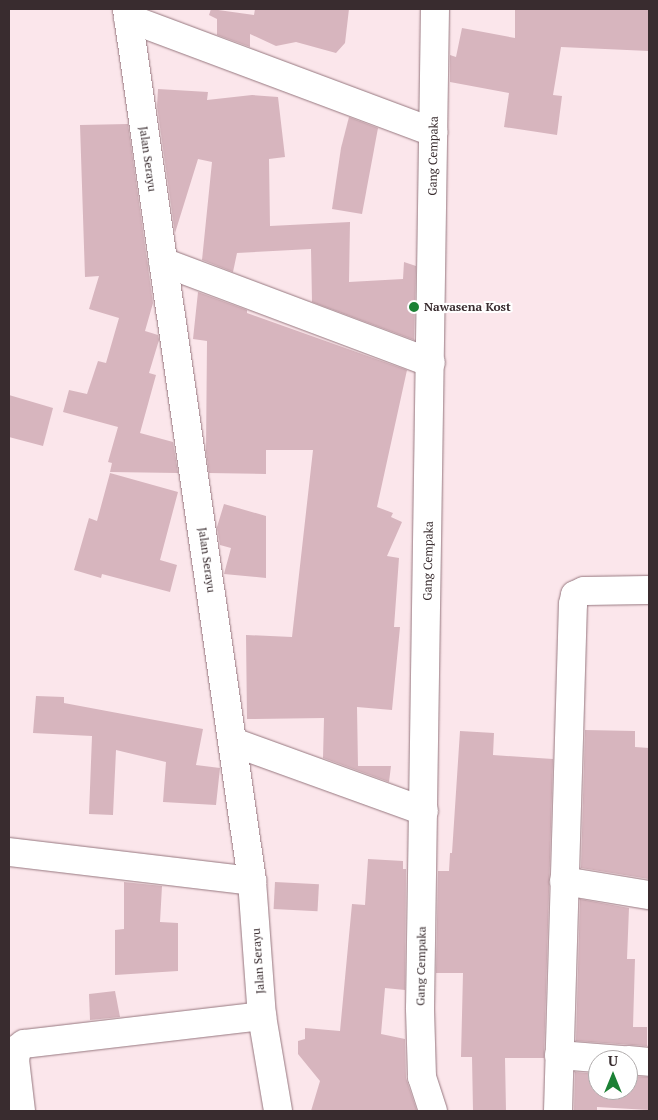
<!DOCTYPE html>
<html>
<head>
<meta charset="utf-8">
<style>
	body { margin:0 }
	#map { position:relative; width:658px; height:1120px; overflow:hidden; background:#fbe6eb; font-family:"PT Serif",serif }
	div>[style] { position:absolute }
	[style*='--x'] { left:calc(var(--x)*1px); top:calc(var(--y)*1px); width:calc(var(--w)*1px); rotate:calc(var(--a)*1deg) }
	.building>* { inset:0; background:#d7b5be; transform-origin:0 0 }
	.roads { filter:drop-shadow(0 0 1px #96777f) drop-shadow(0 0 1px #96777f) }
	.minor>* { height:28px; margin:-14px; padding:0 14px; transform-origin:14px; border-radius:14px; background:#fff }
	.dots>* { width:14px; height:14px; translate:-50% -50%; box-sizing:border-box; border:2px solid #fff; border-radius:50% }
	span { translate:-50% -50%; white-space:nowrap; text-align:center; line-height:1.15; -webkit-text-stroke:4px #fff; paint-order:stroke }
	.street-label { font-size:12px; color:#392c2f }
	.poi-label { font-size:12px; color:#392c2f; font-weight:700 }
	.left { translate:0 -50%; text-align:left }
	.frame { position:absolute; inset:0; border:10px solid #392c2f; pointer-events:none }
	.north { position:absolute; left:588px; top:1050px; width:50px; height:50px; box-sizing:border-box; background:#fff; border:1px solid #b0abac; border-radius:50%; rotate:0deg; font-size:14px; font-weight:700; line-height:20px; text-align:center; color:#392c2f }
	.north::after { content:''; display:block; margin:auto; width:18px; height:22px; background:#1c8135; clip-path:polygon(50% 0,100% 100%,50% 72%,0 100%) }
</style>
</head>
<body>
<div id="map">
	<div class="building">
		<i style="clip-path:polygon(211px 9px,254px 15px,255px 9px,349px 9px,345px 43px,336px 53px,296px 42px,276px 46px,250px 34px,250px 47px,217px 35px,217px 19px,209px 15px)"></i>
		<i style="clip-path:polygon(515px 9px,649px 9px,649px 51px,561px 47px,553px 95px,562px 96px,557px 135px,504px 127px,509px 93px,450px 82px,450px 55px,456px 57px,462px 28px,515px 38px)"></i>
		<i style="clip-path:polygon(158px 89px,208px 92px,207px 100px,252px 95px,278px 97px,285px 157px,269px 159px,270px 226px,350px 222px,349px 282px,403px 279px,404px 262px,416px 266px,414px 340px,312px 302px,311px 249px,237px 253px,233px 272px,202px 260px,212px 162px,198px 159px,175px 233px,157px 106px)"></i>
		<i style="clip-path:polygon(349px 117px,378px 128px,362px 214px,332px 209px,341px 148px)"></i>
		<i style="clip-path:polygon(128px 124px,153px 303px,145px 331px,158px 335px,159px 340px,149px 373px,156px 375px,140px 433px,173px 442px,178px 473px,110px 472px,112px 463px,108px 462px,118px 427px,63px 412px,69px 390px,87px 394px,98px 361px,106px 363px,119px 318px,89px 309px,99px 276px,85px 277px,80px 125px)"></i>
		<i style="clip-path:polygon(198px 292px,247px 310px,247px 313px,407px 370px,377px 507px,393px 513px,391px 517px,402px 522px,387px 556px,399px 558px,394px 627px,400px 627px,392px 710px,357px 707px,358px 766px,391px 766px,389px 782px,323px 758px,324px 718px,247px 719px,246px 635px,292px 637px,313px 450px,266px 450px,266px 474px,209px 473px,206px 451px,207px 341px,193px 339px)"></i>
		<i style="clip-path:polygon(9px 395px,53px 408px,43px 446px,9px 437px)"></i>
		<i style="clip-path:polygon(110px 473px,178px 492px,160px 560px,177px 565px,170px 592px,102px 574px,101px 578px,74px 570px,89px 518px,97px 521px)"></i>
		<i style="clip-path:polygon(224px 504px,266px 516px,266px 578px,224px 574px,231px 548px,220px 545px,217px 527px)"></i>
		<i style="clip-path:polygon(36px 696px,64px 697px,64px 703px,203px 729px,196px 765px,220px 768px,216px 805px,163px 802px,166px 762px,116px 750px,113px 815px,89px 814px,92px 736px,33px 733px)"></i>
		<i style="clip-path:polygon(585px 730px,635px 731px,635px 747px,649px 748px,649px 879px,581px 868px)"></i>
		<i style="clip-path:polygon(460px 731px,494px 733px,493px 755px,553px 759px,544px 1058px,505px 1058px,506px 1111px,473px 1111px,472px 1057px,461px 1057px,463px 973px,436px 973px,438px 871px,449px 871px,450px 853px,452px 853px)"></i>
		<i style="clip-path:polygon(368px 859px,403px 861px,403px 869px,406px 869px,405px 990px,385px 988px,381px 1034px,405px 1039px,406px 1078px,417px 1111px,311px 1111px,320px 1081px,298px 1054px,298px 1041px,305px 1039px,305px 1028px,340px 1031px,352px 904px,365px 905px)"></i>
		<i style="clip-path:polygon(124px 882px,162px 886px,160px 922px,178px 923px,178px 971px,115px 975px,115px 930px,124px 929px)"></i>
		<i style="left:275px;top:882px;width:44px;height:27px;rotate:3deg"></i>
		<i style="clip-path:polygon(580px 899px,629px 908px,627px 959px,635px 959px,633px 1027px,647px 1027px,647px 1046px,576px 1041px)"></i>
		<i style="clip-path:polygon(115px 991px,120px 1017px,90px 1020px,89px 994px)"></i>
		<i style="clip-path:polygon(575px 1072px,598px 1074px,598px 1090px,628px 1090px,628px 1076px,649px 1077px,649px 1110px,597px 1107px,597px 1111px,574px 1111px)"></i>
	</div>
	<div class="roads">
		<div class="minor">
			<i style="--x:127;--y:9;--w:881;--a:81.84"></i>
			<i style="--x:252;--y:881;--w:135;--a:85.8"></i>
			<i style="--x:262;--y:1016;--w:96;--a:80.4"></i>
			<i style="--x:128;--y:18;--w:326;--a:20.5"></i>
			<i style="--x:163;--y:262;--w:286;--a:20.6"></i>
			<i style="--x:233;--y:742;--w:203;--a:19.9"></i>
			<i style="--x:9;--y:852;--w:245;--a:6.8"></i>
			<i style="--x:564;--y:881;--w:86;--a:9.4"></i>
			<i style="--x:559;--y:1055;--w:63;--a:4.5"></i>
			<i style="--x:628;--y:1060;--w:21;--a:5"></i>
			<i style="--x:21;--y:1111;--w:51;--a:-96.7"></i>
			<i style="--x:15;--y:1060;--w:11;--a:-80"></i>
			<i style="--x:17;--y:1049;--w:9;--a:-36"></i>
			<i style="--x:24;--y:1044;--w:240;--a:-6.7"></i>
			<i style="--x:433;--y:1111;--w:36;--a:-108"></i>
			<i style="--x:422;--y:1077;--w:69;--a:-91.7"></i>
			<i style="--x:420;--y:1008;--w:999;--a:-89.14"></i>
			<i style="--x:558;--y:1111;--w:507;--a:-88.31"></i>
			<i style="--x:573;--y:604;--w:9;--a:-77"></i>
			<i style="--x:575;--y:595;--w:10;--a:-24"></i>
			<i style="--x:584;--y:591;--w:65;--a:-0.9"></i>
		</div>
	</div>
	<div class="dots">
		<i style="left:414px;top:307px;background:#1c8135"></i>
	</div>
	<div class="street-label">
		<span style="left:433px;top:156px;rotate:-89deg">Gang Cempaka</span>
		<span style="left:148px;top:159px;rotate:82deg">Jalan Serayu</span>
		<span style="left:207px;top:560px;rotate:82deg">Jalan Serayu</span>
		<span style="left:428px;top:561px;rotate:-89deg">Gang Cempaka</span>
		<span style="left:258px;top:961px;rotate:-94deg">Jalan Serayu</span>
		<span style="left:421px;top:966px;rotate:-89deg">Gang Cempaka</span>
	</div>
	<div class="poi-label">
		<span class="left" style="left:424px;top:307px">Nawasena Kost</span>
	</div>
	<div class="frame"></div>
	<div class="north">U</div>
</div>
</body>
</html>
